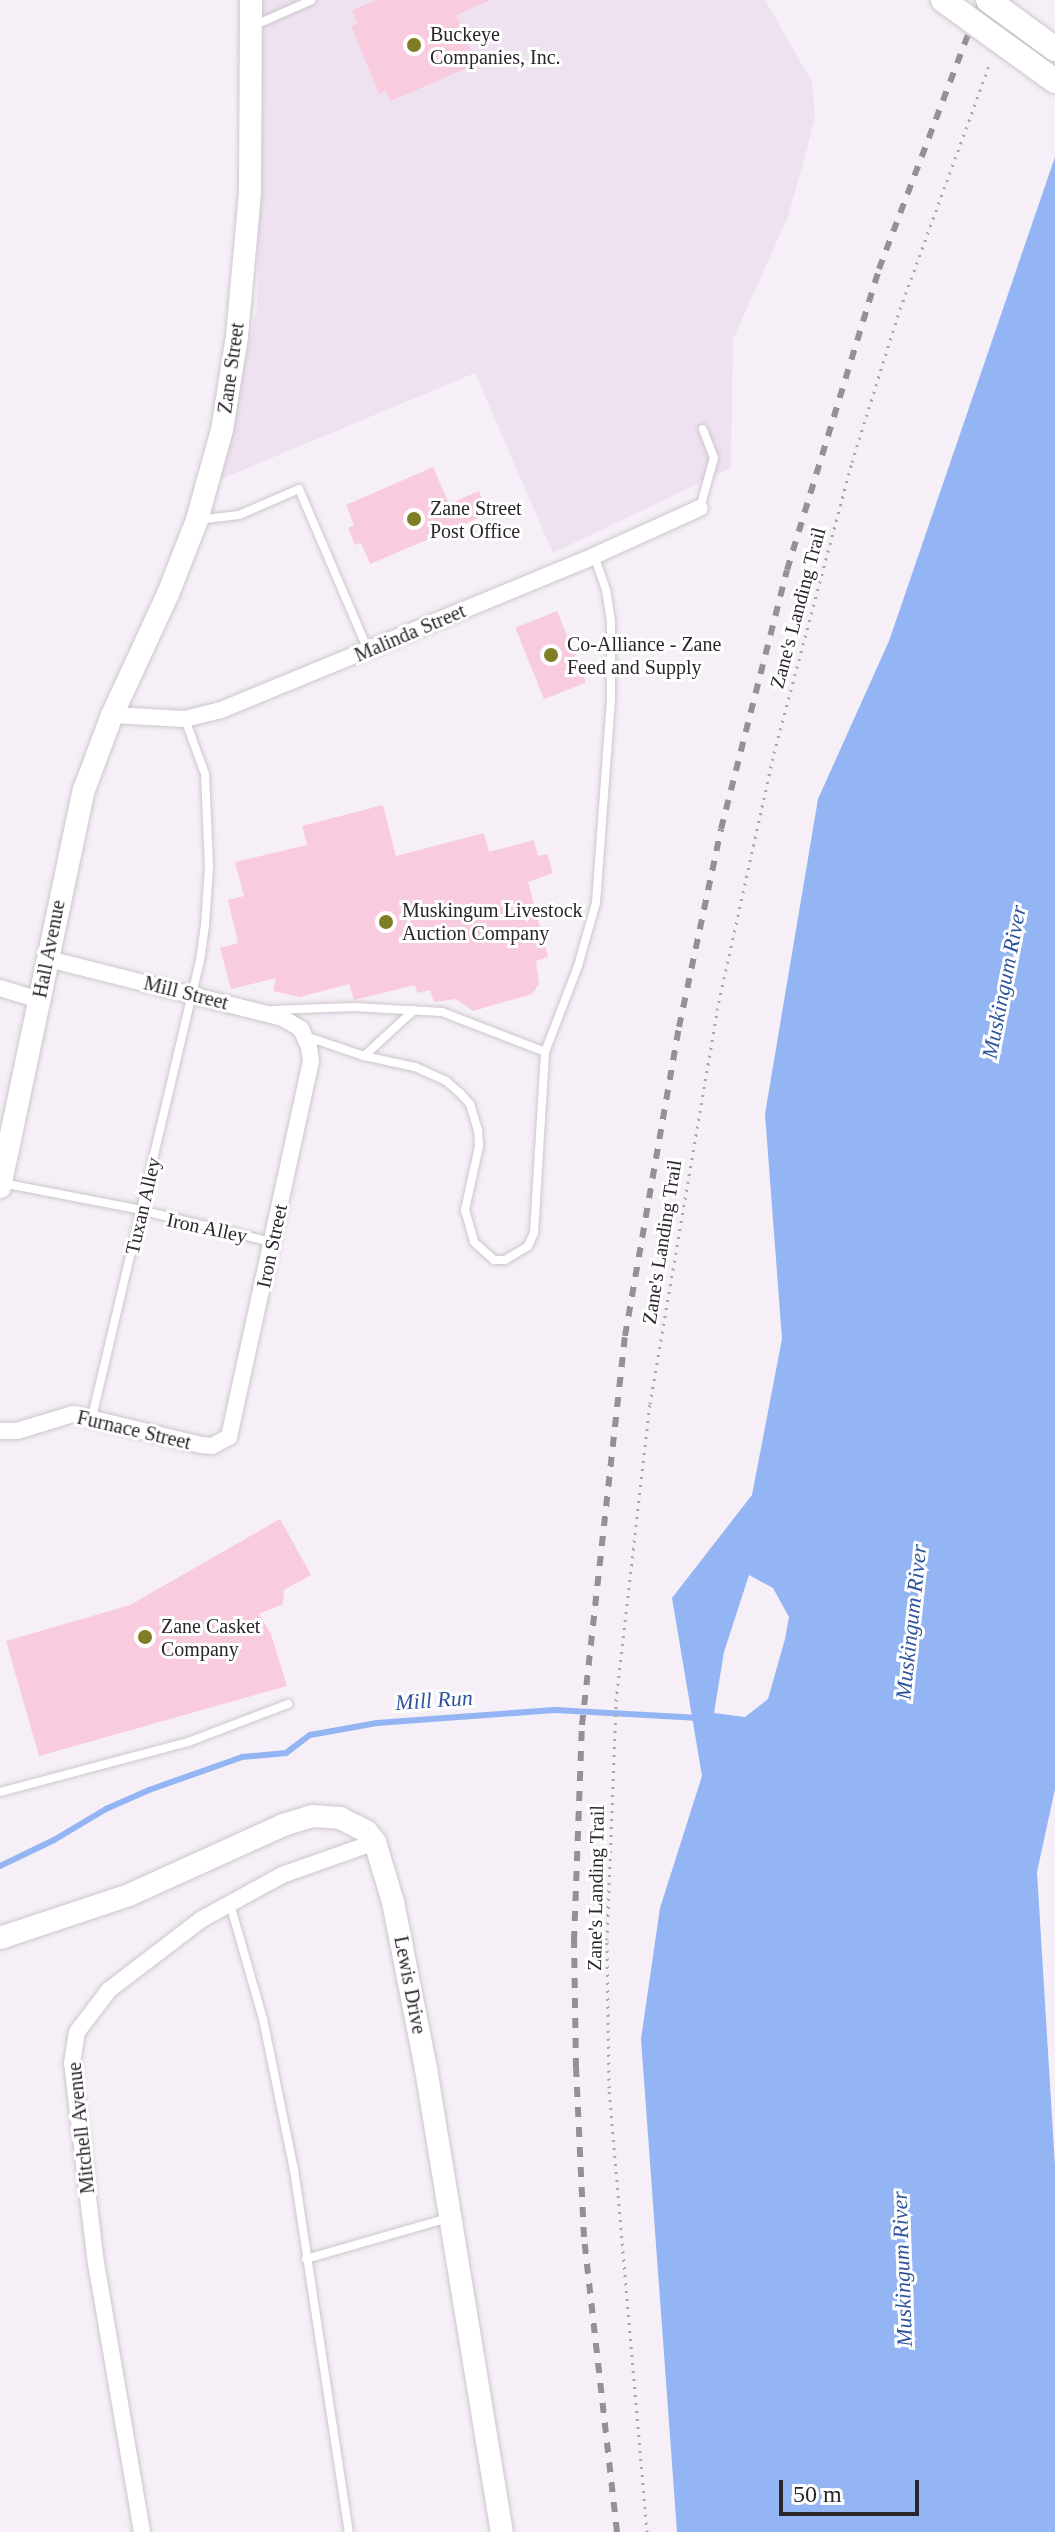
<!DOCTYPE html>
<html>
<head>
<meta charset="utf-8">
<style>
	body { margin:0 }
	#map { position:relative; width:1055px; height:2532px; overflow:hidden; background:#f6eff7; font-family:Georgia,serif }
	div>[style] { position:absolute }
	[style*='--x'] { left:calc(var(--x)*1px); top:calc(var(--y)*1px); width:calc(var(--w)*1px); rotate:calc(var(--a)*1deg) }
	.built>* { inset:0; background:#eee2f0 }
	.water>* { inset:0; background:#93b5f3 }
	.stream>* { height:6px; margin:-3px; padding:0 3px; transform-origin:3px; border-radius:3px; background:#93b5f3 }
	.building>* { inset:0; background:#f9cbdf; transform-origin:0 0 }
	.path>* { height:3px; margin-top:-1.5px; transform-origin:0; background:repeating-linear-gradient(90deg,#aba6ac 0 2px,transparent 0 8px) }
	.roads { filter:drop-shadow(0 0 2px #cdc6ce) drop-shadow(0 0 2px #cdc6ce) }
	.lane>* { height:8px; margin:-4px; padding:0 4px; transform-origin:4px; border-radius:4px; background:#fff }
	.street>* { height:16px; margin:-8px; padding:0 8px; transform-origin:8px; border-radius:8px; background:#fff }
	.secondary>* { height:22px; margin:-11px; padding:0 11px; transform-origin:11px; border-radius:11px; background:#fff }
	.rail>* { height:6px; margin-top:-3px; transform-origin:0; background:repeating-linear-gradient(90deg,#959095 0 10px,transparent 0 20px) }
	.bridges { filter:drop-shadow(0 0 2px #cdc6ce) drop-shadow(0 0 2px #cdc6ce) }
	.primary-bridge>* { height:24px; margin:-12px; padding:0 12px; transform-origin:12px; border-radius:12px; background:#fff }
	.dots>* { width:22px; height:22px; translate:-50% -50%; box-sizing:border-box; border:4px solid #fff; border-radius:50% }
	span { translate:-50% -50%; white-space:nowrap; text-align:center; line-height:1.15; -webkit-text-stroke:6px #fff; paint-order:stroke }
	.poi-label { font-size:20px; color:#2a272a }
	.left { translate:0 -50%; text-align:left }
	.street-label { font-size:20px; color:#2a272a }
	.water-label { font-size:22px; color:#2e549d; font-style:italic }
	.scale { position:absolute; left:779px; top:2480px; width:140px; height:36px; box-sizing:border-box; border:4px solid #2a272a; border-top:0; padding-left:10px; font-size:24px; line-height:28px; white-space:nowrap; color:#2a272a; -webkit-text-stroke:6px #fff; paint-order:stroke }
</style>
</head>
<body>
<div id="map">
	<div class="built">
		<i style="clip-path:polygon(263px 0,765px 0,812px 82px,815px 119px,788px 217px,733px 339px,731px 468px,553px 553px,475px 373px,219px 480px,257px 307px)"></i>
	</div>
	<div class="water">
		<i style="clip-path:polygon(evenodd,1055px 157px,1055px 1789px,1037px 1872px,1055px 2166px,1055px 2532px,677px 2532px,641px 2039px,660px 1908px,702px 1776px,672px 1598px,752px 1495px,782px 1339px,765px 1114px,818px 799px,889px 641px,1055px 157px,749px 1575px,773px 1588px,789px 1617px,785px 1639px,768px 1699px,745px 1717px,714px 1713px,724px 1652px,749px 1575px)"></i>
	</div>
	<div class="stream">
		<i style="--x:0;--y:1866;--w:60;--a:-25.7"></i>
		<i style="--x:54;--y:1840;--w:61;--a:-30.8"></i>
		<i style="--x:106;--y:1809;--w:47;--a:-23.8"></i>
		<i style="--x:149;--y:1790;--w:99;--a:-19.5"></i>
		<i style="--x:242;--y:1757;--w:44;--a:-5.2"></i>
		<i style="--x:286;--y:1753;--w:30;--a:-37"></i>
		<i style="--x:310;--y:1735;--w:68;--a:-10.2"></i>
		<i style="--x:377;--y:1723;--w:178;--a:-4.2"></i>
		<i style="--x:555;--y:1710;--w:145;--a:3.2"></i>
	</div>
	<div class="building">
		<i style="clip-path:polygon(377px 0,491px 0,456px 15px,477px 64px,390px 101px,386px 91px,379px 94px,351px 26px,358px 23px,352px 10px)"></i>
		<i style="clip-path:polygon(433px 467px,449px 504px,479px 491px,488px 514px,370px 564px,361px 543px,355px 545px,348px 528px,354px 525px,346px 505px)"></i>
		<i style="left:557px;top:611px;width:77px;height:45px;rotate:68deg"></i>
		<i style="clip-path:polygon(383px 805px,396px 856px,484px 833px,489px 852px,534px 840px,538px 856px,547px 854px,553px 873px,528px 882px,548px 957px,536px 961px,539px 984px,532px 994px,473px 1011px,456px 999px,434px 1002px,430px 990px,417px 993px,415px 985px,354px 1000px,349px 984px,300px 997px,273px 991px,276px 978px,231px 989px,220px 948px,238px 943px,228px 900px,244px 896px,235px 862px,307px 845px,302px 826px)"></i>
		<i style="clip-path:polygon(280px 1519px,311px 1575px,284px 1590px,283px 1604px,259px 1614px,271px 1634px,287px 1686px,39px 1756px,6px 1641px,130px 1605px)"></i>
	</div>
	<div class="path">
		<i style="--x:647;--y:2532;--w:446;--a:-94.9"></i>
		<i style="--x:609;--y:2088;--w:148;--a:-90.8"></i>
		<i style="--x:607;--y:1940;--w:239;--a:-87.8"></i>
		<i style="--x:616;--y:1701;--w:299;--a:-83.5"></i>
		<i style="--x:650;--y:1404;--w:400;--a:-80.3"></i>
		<i style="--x:717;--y:1010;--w:263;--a:-77.5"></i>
		<i style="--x:774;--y:753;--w:301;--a:-75"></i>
		<i style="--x:852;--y:462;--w:160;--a:-72.6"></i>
		<i style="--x:900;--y:309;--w:264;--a:-69.9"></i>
	</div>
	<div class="roads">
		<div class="lane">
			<i style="--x:253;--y:26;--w:64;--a:-23.8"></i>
			<i style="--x:700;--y:508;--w:52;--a:-74.4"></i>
			<i style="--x:714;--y:458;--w:31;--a:-111"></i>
			<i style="--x:198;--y:520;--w:41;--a:-7"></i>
			<i style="--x:239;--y:515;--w:65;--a:-23.4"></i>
			<i style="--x:299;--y:489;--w:175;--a:66.8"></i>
			<i style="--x:273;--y:1010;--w:81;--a:-2.1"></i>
			<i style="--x:354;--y:1007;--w:88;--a:3.3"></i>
			<i style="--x:442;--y:1012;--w:110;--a:21.2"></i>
			<i style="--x:305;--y:1036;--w:62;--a:18.7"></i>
			<i style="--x:364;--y:1056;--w:52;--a:12.2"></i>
			<i style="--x:415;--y:1067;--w:34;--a:24"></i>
			<i style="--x:446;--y:1081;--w:18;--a:41"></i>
			<i style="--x:460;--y:1093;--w:15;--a:48"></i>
			<i style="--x:470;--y:1104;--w:28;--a:73"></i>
			<i style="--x:478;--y:1131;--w:15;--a:86"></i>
			<i style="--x:479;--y:1146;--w:66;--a:102.3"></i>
			<i style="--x:465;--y:1210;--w:33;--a:74"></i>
			<i style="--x:474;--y:1242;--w:27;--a:42"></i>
			<i style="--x:494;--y:1260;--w:11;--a:0"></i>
			<i style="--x:505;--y:1260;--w:27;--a:-31"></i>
			<i style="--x:528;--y:1246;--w:14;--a:-65"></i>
			<i style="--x:534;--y:1233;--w:181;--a:-86.5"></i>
			<i style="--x:545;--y:1052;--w:92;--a:-69"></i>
			<i style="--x:578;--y:966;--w:66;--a:-74.1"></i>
			<i style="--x:596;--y:903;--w:204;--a:-85.8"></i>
			<i style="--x:611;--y:700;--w:79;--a:-90"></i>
			<i style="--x:611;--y:621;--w:31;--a:-99"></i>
			<i style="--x:606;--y:590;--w:36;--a:-109"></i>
			<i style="--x:364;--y:1056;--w:68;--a:-42.6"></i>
			<i style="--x:2;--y:1183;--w:132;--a:10.9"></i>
			<i style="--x:132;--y:1208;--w:144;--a:13.7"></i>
			<i style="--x:92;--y:1417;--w:469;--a:-76.7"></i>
			<i style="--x:200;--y:961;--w:35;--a:-82"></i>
			<i style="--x:205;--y:926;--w:60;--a:-86.2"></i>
			<i style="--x:209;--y:866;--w:92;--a:-92.5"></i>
			<i style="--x:205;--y:774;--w:59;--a:-110"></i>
			<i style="--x:0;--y:1792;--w:195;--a:-14.9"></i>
			<i style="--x:188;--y:1742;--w:107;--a:-20.8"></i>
			<i style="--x:230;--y:1904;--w:120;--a:74"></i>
			<i style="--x:263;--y:2019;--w:154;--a:78.4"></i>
			<i style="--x:294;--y:2170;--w:366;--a:81.4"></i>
			<i style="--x:306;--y:2259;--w:148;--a:-16.1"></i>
		</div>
		<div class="street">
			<i style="--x:112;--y:715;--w:73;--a:3.1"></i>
			<i style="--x:185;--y:719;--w:37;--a:-14"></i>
			<i style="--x:221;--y:710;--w:404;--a:-22.4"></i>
			<i style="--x:594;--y:556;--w:116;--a:-24.4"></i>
			<i style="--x:0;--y:988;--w:41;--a:17.1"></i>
			<i style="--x:0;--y:1431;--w:17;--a:0"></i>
			<i style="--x:17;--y:1431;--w:59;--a:-16.9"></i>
			<i style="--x:73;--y:1414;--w:132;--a:13.6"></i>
			<i style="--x:201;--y:1445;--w:11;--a:5"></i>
			<i style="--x:212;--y:1446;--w:19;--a:-28"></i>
			<i style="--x:229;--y:1437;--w:385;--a:-77.7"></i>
			<i style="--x:311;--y:1061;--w:14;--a:-98"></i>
			<i style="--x:309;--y:1047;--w:20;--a:-114"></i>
			<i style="--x:301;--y:1029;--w:21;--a:-149"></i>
			<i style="--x:283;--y:1018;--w:242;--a:-165.9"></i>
			<i style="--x:142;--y:2532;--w:272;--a:-99.7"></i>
			<i style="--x:96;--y:2264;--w:202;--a:-96.8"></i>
			<i style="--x:72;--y:2063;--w:31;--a:-81"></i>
			<i style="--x:77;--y:2032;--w:53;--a:-52.7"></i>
			<i style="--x:109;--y:1990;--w:117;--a:-37.4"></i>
			<i style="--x:202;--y:1919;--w:91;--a:-28.8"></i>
			<i style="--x:282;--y:1875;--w:99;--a:-19.5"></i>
		</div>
		<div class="secondary">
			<i style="--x:0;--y:1187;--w:406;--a:-78.1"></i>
			<i style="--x:84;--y:790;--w:80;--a:-69.5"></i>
			<i style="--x:112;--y:715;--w:133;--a:-65.2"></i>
			<i style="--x:168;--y:594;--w:79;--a:-68.6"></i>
			<i style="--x:197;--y:520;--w:93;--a:-74.5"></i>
			<i style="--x:222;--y:430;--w:95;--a:-80.9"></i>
			<i style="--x:237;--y:336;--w:145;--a:-84.8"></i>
			<i style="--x:250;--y:192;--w:192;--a:-89.7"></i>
			<i style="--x:0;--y:1938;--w:136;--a:-18.4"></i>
			<i style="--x:129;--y:1895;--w:169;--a:-24.4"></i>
			<i style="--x:283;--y:1825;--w:31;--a:-17"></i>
			<i style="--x:313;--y:1816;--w:27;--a:4"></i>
			<i style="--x:340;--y:1818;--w:30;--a:27"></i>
			<i style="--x:367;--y:1832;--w:13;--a:51"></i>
			<i style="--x:375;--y:1842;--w:63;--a:73.3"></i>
			<i style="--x:393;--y:1902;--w:170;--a:78.8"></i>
			<i style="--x:426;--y:2069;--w:469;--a:80.7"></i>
		</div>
	</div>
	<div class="rail">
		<i style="--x:617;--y:2532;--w:297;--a:-96.4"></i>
		<i style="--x:584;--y:2237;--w:169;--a:-92.7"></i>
		<i style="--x:576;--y:2068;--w:127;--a:-90.9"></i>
		<i style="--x:574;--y:1941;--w:216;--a:-87.9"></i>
		<i style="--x:582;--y:1725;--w:391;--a:-83.7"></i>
		<i style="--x:625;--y:1336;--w:314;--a:-80.1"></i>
		<i style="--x:679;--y:1027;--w:202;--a:-78"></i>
		<i style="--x:721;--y:829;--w:267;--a:-75.7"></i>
		<i style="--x:787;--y:570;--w:315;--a:-73"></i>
		<i style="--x:879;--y:269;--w:288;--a:-69.2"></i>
	</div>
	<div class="bridges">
		<div class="primary-bridge">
			<i style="--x:943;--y:0;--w:138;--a:35.9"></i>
			<i style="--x:988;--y:0;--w:83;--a:36.2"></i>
		</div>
	</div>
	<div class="dots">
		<i style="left:414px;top:45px;background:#7f7e26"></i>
		<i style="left:414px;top:519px;background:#7f7e26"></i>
		<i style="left:551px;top:655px;background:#7f7e26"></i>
		<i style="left:386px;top:922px;background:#7f7e26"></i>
		<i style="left:145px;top:1637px;background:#7f7e26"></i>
	</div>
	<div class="poi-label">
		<span class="left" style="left:430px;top:46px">Buckeye<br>Companies, Inc.</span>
		<span class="left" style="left:430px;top:520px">Zane Street<br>Post Office</span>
		<span class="left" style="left:567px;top:656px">Co-Alliance - Zane<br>Feed and Supply</span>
		<span class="left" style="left:402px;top:922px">Muskingum Livestock<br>Auction Company</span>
		<span class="left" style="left:161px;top:1638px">Zane Casket<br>Company</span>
	</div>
	<div class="street-label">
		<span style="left:231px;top:368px;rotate:-82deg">Zane Street</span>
		<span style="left:798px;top:608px;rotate:-75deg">Zane's Landing Trail</span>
		<span style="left:410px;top:633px;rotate:-23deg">Malinda Street</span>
		<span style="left:49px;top:949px;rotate:-79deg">Hall Avenue</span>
		<span style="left:186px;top:993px;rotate:14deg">Mill Street</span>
		<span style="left:143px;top:1206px;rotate:-77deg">Tuxan Alley</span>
		<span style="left:207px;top:1228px;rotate:12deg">Iron Alley</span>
		<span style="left:662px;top:1242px;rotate:-81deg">Zane's Landing Trail</span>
		<span style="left:272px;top:1246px;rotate:-78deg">Iron Street</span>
		<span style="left:134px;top:1430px;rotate:13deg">Furnace Street</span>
		<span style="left:596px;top:1888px;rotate:-89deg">Zane's Landing Trail</span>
		<span style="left:410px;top:1985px;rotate:79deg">Lewis Drive</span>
		<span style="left:81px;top:2128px;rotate:-96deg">Mitchell Avenue</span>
	</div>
	<div class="water-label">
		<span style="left:1004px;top:982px;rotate:-79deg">Muskingum River</span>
		<span style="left:911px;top:1622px;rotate:-84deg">Muskingum River</span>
		<span style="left:434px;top:1700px;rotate:-4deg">Mill Run</span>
		<span style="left:902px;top:2269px;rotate:-92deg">Muskingum River</span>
	</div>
	<div class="scale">50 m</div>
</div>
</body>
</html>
